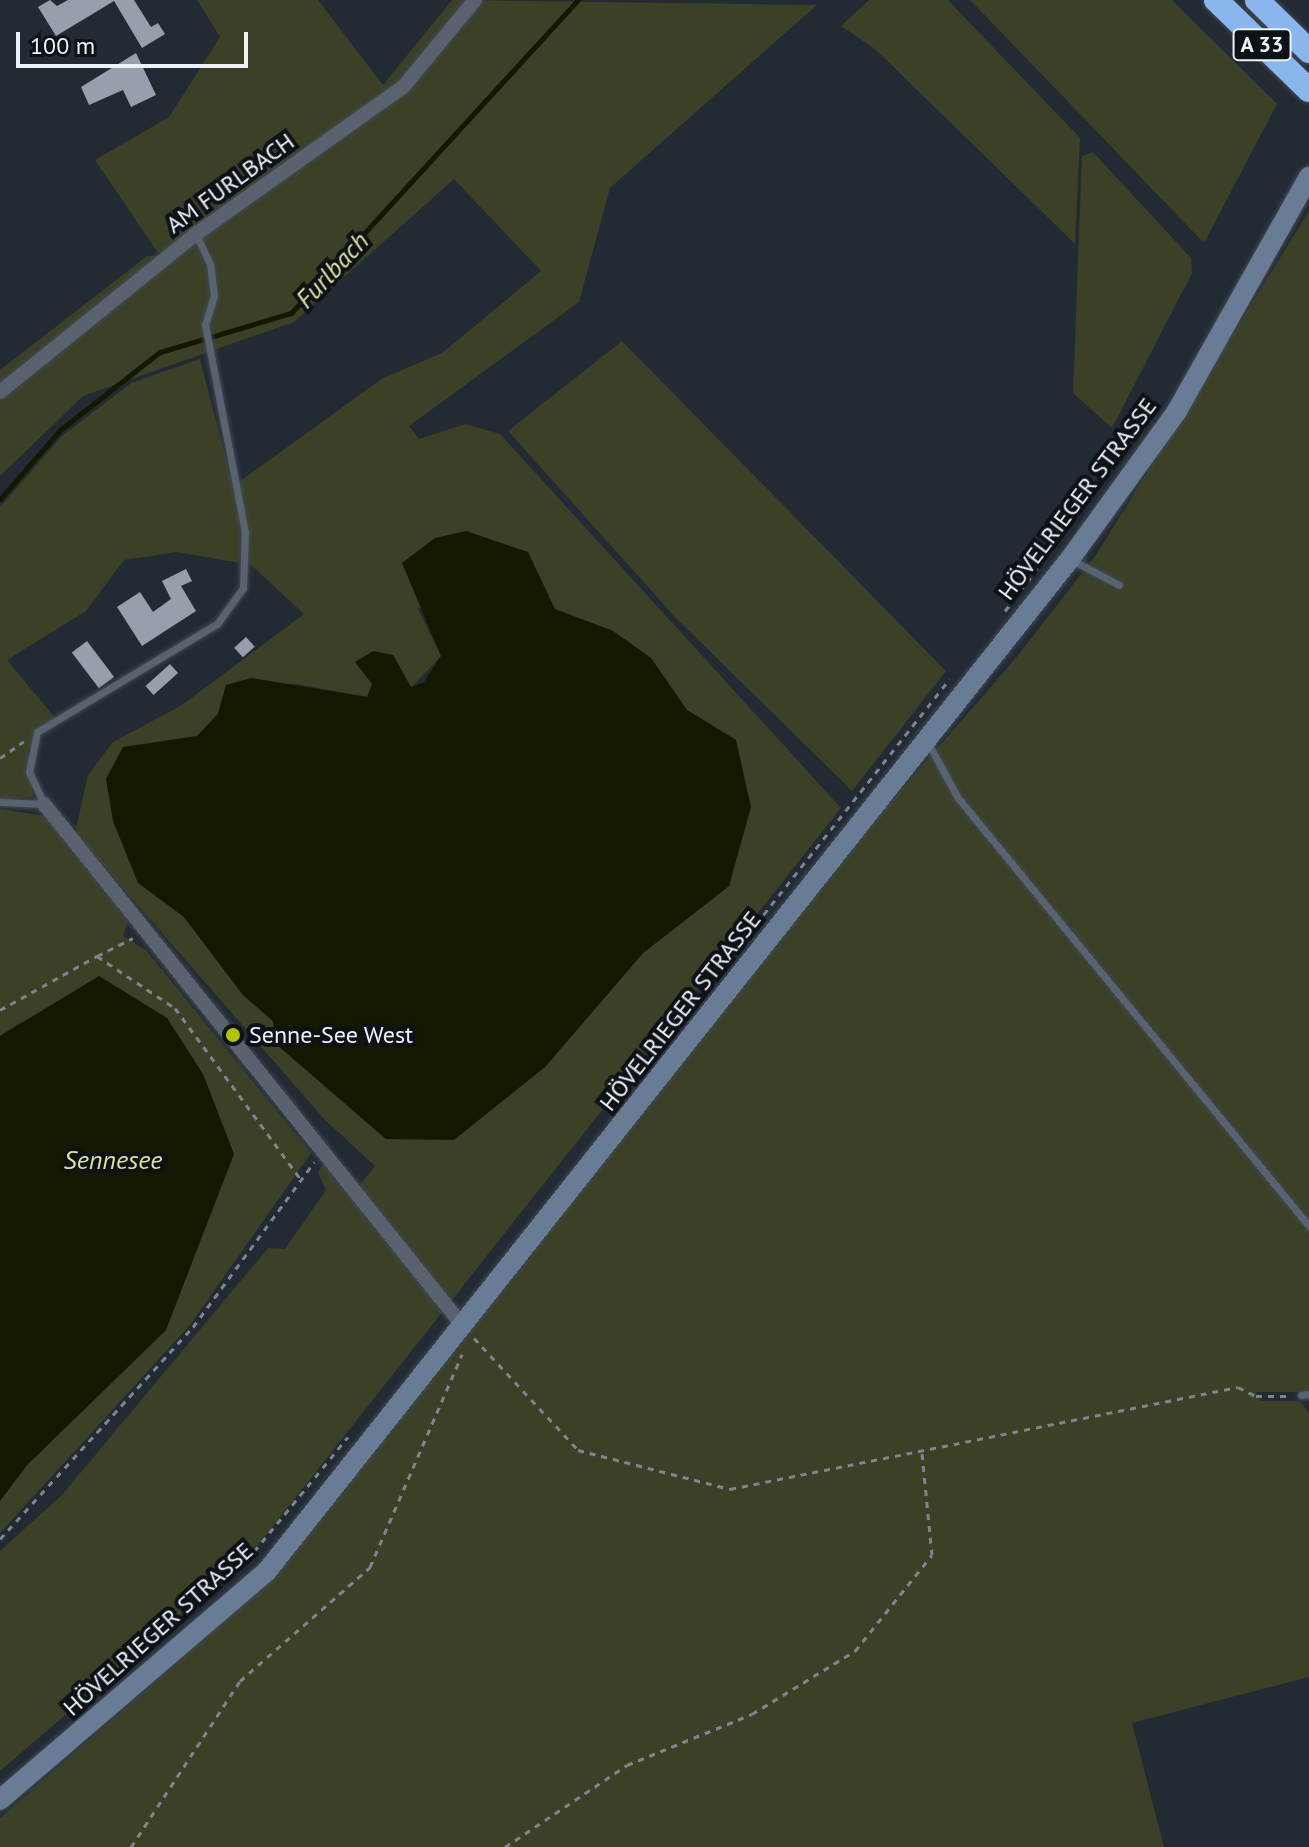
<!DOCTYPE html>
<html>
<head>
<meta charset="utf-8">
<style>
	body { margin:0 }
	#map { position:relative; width:1309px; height:1847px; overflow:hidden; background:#222a34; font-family:"PT Sans",sans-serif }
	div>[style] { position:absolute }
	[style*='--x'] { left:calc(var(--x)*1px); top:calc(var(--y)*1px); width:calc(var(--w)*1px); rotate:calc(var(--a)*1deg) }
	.green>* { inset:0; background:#3b4026 }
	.water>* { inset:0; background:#141800 }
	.stream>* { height:5px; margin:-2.5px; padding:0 2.5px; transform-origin:2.5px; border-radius:2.5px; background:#141800 }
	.building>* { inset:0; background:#96a0ad; transform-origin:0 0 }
	.path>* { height:3px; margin-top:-1.5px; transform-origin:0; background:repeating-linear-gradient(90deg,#7e858e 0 6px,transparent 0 12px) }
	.roads { filter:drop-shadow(0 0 2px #414851) drop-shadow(0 0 2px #414851) }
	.lane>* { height:7px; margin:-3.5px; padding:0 3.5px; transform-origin:3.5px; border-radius:3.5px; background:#59636f }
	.street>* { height:14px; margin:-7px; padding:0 7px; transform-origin:7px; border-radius:7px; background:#59636f }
	.secondary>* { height:20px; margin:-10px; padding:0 10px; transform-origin:10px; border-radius:10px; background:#687c95 }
	.highway>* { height:24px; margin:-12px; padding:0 12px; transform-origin:12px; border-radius:12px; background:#8bb6ed }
	.dots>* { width:22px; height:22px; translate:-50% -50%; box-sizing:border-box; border:4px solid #0e1217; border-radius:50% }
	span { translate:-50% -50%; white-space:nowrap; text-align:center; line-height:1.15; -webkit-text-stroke:8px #0e1217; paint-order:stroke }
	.shield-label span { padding:2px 6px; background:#0e1217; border:2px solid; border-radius:6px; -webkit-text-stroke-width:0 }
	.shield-label { font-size:22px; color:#edf2f9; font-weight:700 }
	.street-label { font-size:24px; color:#edf2f9 }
	.poi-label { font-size:24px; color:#edf2f9 }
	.left { translate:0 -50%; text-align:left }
	.water-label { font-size:26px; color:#d9e6a2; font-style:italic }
	.scale { position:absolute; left:16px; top:32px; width:232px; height:36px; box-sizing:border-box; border:4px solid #edf2f9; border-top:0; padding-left:10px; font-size:24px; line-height:28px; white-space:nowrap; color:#edf2f9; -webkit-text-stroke:6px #0e1217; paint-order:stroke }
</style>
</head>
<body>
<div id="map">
	<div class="green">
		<i style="clip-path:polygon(evenodd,197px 0,318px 0,383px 85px,452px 0,817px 5px,610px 188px,579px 302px,409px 426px,419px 439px,465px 424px,500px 434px,841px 808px,247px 1559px,0 1771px,0 1551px,62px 1495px,268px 1248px,285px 1249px,326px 1190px,318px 1173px,327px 1157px,353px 1193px,375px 1166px,325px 1120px,75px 833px,88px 775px,113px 742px,182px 705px,304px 614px,251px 565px,177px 552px,124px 560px,86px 611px,7px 660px,57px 720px,36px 731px,28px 751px,33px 797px,0 800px,0 507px,62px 436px,131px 383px,200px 359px,233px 486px,383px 378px,442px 353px,541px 271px,454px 179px,294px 322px,83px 396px,0 476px,0 370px,147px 256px,160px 256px,95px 160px,169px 117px,220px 37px,197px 0,527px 552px,555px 610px,613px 631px,650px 658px,687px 710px,736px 740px,729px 886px,643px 953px,545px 1067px,386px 1139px,276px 1044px,273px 1021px,243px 995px,184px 917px,123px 748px,197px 736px,218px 714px,226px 685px,296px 684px,368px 697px,393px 655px,411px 688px,441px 656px,418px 609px,527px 552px)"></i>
		<i style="clip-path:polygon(869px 0,948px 0,1080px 138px,1075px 244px,875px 49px,841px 26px)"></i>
		<i style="clip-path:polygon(970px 0,1172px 0,1277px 104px,1204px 243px)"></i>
		<i style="clip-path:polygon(1093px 152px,1191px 258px,1192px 273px,1112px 428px,1073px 393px,1082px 156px)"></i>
		<i style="clip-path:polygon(1309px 211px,1309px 1392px,1255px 1392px,1261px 1401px,1300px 1401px,1309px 1413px,1309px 1677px,1132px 1723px,1164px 1847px,0 1847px,0 1818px,273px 1578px,875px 820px,1015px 659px,1096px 555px)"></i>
		<i style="clip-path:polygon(622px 341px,946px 671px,852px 791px,676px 618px,508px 431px)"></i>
		<i style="clip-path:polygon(0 809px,45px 816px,128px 921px,123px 936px,146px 950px,311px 1153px,190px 1325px,0 1533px,0 1501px,27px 1465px,166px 1330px,21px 1022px,0 1036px)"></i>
	</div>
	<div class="water">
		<i style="clip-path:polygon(466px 531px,528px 552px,555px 609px,613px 631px,651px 658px,687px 710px,736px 740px,751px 807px,729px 886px,643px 953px,545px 1067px,454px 1140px,386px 1139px,275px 1043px,273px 1021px,243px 995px,184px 917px,138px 883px,113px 821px,106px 779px,123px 747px,197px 736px,218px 714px,226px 685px,251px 678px,367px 697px,372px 684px,355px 662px,373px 651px,393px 655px,411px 687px,424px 682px,441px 656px,402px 563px,435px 538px)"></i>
		<i style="clip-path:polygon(99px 976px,167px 1018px,203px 1074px,234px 1154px,166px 1330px,27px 1465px,0 1501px,0 1036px)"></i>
	</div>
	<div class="stream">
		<i style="--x:0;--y:499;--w:91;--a:-49"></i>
		<i style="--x:60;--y:430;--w:127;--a:-38"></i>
		<i style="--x:160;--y:352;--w:137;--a:-16.6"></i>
		<i style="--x:291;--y:313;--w:425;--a:-47.5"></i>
	</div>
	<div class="building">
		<i style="clip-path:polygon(50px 0,57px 6px,68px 0,134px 0,151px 27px,158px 23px,165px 34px,142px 48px,114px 1px,56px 36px,38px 7px)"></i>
		<i style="clip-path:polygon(136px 53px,156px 95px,131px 107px,123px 90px,89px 105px,81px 87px)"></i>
		<i style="clip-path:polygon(186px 569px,192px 581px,181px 586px,196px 611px,142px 646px,117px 607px,140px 592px,153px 612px,171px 599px,162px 581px)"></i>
		<i style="left:246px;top:637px;width:13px;height:16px;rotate:48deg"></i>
		<i style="left:87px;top:641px;width:45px;height:19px;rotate:53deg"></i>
		<i style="left:170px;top:664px;width:12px;height:33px;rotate:48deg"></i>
	</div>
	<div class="path">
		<i style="--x:1005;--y:611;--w:81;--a:-52.6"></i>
		<i style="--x:0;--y:758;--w:29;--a:-35"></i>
		<i style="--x:97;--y:956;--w:40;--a:-26.6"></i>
		<i style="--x:719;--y:971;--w:372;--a:-51.7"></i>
		<i style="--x:0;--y:1010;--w:111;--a:-29.1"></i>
		<i style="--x:97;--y:956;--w:94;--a:33.7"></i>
		<i style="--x:175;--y:1008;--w:215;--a:53.7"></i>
		<i style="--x:474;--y:1338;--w:153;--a:47.1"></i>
		<i style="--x:578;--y:1450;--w:157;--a:14.4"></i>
		<i style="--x:730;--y:1489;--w:518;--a:-11.35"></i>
		<i style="--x:1238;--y:1387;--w:20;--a:27"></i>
		<i style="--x:1256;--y:1396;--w:36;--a:0"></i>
		<i style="--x:0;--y:1539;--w:287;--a:-47.7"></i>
		<i style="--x:193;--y:1327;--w:205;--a:-53.7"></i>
		<i style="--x:239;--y:1570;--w:172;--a:-50.7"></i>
		<i style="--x:131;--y:1847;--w:199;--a:-56.7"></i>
		<i style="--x:240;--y:1681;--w:173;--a:-41.2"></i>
		<i style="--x:370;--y:1567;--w:232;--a:-66.6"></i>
		<i style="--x:505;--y:1847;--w:147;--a:-33.9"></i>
		<i style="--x:627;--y:1765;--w:135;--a:-22.2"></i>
		<i style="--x:752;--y:1714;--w:121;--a:-31.5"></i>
		<i style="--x:855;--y:1651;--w:123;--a:-51.3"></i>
		<i style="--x:932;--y:1555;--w:102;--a:-95.6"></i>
	</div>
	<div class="roads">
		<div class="lane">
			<i style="--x:1072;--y:560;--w:53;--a:28"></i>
			<i style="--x:929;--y:745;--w:60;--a:61.3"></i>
			<i style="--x:958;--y:798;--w:554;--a:50.65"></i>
			<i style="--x:0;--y:802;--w:44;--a:2.6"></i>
			<i style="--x:44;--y:804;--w:35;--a:-115"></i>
			<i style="--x:29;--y:772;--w:41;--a:-78.7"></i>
			<i style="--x:37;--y:732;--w:210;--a:-31"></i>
			<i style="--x:217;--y:624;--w:44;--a:-54.2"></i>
			<i style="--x:243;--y:588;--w:56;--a:-88"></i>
			<i style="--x:245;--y:532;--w:211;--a:-100.9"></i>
			<i style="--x:205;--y:325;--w:30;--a:-73"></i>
			<i style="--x:214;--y:296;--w:32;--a:-97"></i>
			<i style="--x:210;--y:264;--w:33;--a:-115"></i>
			<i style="--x:1301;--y:1395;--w:8;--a:-7"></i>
		</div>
		<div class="street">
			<i style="--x:0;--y:392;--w:252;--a:-38.9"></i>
			<i style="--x:196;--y:234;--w:255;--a:-35.4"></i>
			<i style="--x:404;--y:86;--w:112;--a:-50.5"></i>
			<i style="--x:44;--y:804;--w:669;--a:51.25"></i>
		</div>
		<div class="secondary">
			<i style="--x:0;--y:1800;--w:352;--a:-40.6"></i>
			<i style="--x:267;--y:1571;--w:1292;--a:-51.57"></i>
			<i style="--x:1070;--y:559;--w:183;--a:-54.1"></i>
			<i style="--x:1177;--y:411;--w:269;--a:-60.6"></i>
		</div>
		<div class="highway">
			<i style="--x:1216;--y:0;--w:129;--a:44.1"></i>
			<i style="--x:1257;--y:0;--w:73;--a:44.4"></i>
		</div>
	</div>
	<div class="dots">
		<i style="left:233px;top:1035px;background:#b0c502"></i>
	</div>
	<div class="shield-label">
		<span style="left:1262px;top:45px">A 33</span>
	</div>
	<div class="street-label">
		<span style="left:230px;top:183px;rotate:-36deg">AM FURLBACH</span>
		<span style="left:1077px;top:499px;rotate:-53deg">HÖVELRIEGER STRASSE</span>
		<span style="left:680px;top:1011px;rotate:-52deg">HÖVELRIEGER STRASSE</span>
		<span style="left:158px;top:1629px;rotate:-42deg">HÖVELRIEGER STRASSE</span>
	</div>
	<div class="poi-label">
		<span class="left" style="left:249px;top:1035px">Senne-See West</span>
	</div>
	<div class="water-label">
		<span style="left:332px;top:270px;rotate:-47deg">Furlbach</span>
		<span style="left:113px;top:1160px">Sennesee</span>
	</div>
	<div class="scale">100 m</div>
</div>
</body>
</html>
